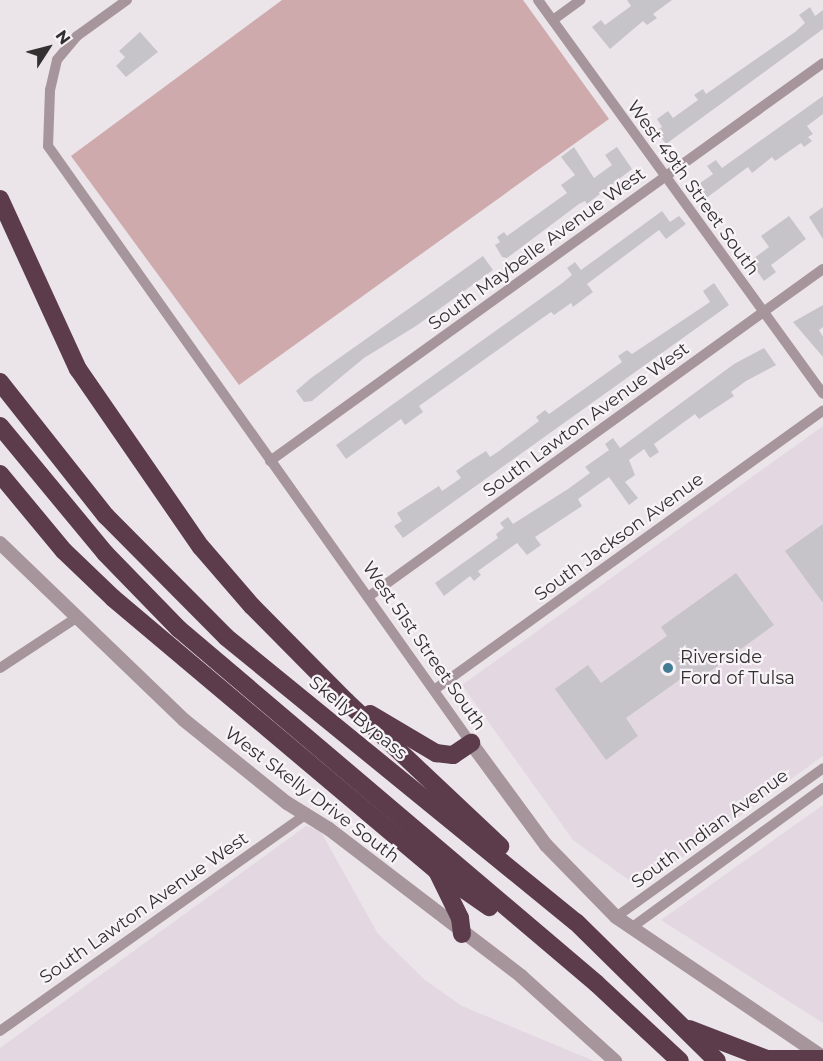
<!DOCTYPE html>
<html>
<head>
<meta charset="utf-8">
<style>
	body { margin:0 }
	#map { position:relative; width:823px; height:1061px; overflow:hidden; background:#ebe5ea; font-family:Montserrat,sans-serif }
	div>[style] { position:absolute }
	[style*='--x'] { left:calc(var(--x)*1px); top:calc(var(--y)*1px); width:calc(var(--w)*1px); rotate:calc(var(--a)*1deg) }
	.built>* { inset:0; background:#e3d7e1 }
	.green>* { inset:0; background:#ceaaad }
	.building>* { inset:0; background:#c7c4c9 }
	.minor>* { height:10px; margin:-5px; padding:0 5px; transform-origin:5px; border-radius:5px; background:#a7959c }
	.tertiary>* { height:14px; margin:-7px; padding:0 7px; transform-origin:7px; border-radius:7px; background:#a7959c }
	.motorway>* { height:18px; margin:-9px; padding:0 9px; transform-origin:9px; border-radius:9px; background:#5c3b4a }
	.dots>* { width:16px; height:16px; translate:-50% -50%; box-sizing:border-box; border:3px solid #f8f3f7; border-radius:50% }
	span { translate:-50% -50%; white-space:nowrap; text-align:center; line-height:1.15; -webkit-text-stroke:4.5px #f8f3f7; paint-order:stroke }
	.street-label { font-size:18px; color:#333032 }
	.poi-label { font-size:18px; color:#333032 }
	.left { translate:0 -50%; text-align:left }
	.north { position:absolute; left:18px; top:18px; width:60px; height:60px; -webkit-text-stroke:4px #f8f3f7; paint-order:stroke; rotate:54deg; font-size:16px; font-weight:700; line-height:24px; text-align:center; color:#333032 }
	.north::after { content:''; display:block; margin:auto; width:21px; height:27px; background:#333032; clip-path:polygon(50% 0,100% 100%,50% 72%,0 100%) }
</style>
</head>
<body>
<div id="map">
	<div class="built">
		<i style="clip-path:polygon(823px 426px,823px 756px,640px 888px,573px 840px,462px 685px)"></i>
		<i style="clip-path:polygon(823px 805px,823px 1023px,661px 920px)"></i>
		<i style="clip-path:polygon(306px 826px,320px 830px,378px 934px,425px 980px,462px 1006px,594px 1061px,0 1061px,0 1048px)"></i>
	</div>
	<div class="green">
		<i style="clip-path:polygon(282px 0,523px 0,609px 119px,239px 385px,71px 156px)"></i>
	</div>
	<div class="building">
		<i style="clip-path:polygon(627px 0,672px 0,653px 14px,657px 18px,647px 25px,643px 21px,610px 49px,592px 27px,601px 20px,605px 25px,631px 6px)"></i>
		<i style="clip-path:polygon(810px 7px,815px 16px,823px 10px,823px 29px,666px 144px,656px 131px,662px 127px,657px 119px,668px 111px,673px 118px,698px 100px,694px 95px,703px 89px,706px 94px,795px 32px,805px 23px,799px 15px)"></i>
		<i style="clip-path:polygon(140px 32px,158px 52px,126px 77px,116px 66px,125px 57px,119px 51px)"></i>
		<i style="clip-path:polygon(823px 96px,823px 114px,807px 126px,813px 134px,808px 137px,812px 141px,804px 147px,801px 143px,775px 161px,772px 157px,752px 173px,748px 167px,705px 199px,696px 186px,713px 174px,707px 166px,716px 160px,722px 168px)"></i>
		<i style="clip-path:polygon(574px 147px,594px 178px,612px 165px,605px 155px,617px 147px,632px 169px,587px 204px,585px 201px,579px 204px,507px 258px,502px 257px,495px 245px,500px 242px,497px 237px,504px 232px,507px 236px,567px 193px,561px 185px,575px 175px,561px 157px)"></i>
		<i style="clip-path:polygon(823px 207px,823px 239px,809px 217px)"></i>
		<i style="clip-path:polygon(662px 211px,670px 222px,679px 216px,686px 224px,666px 239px,659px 230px,587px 284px,593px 292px,573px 307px,571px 303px,554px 315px,551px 312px,419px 406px,423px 412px,405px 425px,401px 419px,346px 459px,336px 445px,561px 284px,572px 275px,567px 268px,575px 262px,581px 270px)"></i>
		<i style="clip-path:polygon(789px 216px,806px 239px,771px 265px,776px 272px,764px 281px,750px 261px,769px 247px,761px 236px)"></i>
		<i style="clip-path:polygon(483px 256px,493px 270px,416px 326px,364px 358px,312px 401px,304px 402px,296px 391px,311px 378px)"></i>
		<i style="clip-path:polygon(714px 283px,729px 305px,403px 538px,394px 526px,402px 521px,397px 513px,439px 486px,442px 491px,461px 478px,456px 471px,467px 463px,486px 451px,490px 457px,499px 451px,539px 421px,536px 417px,545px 410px,549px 414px,622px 362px,618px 356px,627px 350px,632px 354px,710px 302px,703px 291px)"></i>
		<i style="clip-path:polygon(823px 305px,823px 327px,819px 330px,823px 337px,823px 357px,793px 322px)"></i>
		<i style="clip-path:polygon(764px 348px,776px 365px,746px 381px,731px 392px,734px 396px,699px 419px,695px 414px,654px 444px,659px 452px,650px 458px,644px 449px,629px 460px,635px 475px,625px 482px,638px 498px,629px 505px,609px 477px,578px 499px,582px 506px,535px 537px,541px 545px,527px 555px,517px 543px,478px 571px,481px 575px,474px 581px,470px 576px,444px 596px,435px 583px,498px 538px,496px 534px,504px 528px,500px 523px,508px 517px,513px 524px,568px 489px,590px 473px,585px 467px,609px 450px,605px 444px,613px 438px,620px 448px,734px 364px)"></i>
		<i style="clip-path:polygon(823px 524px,823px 603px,785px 551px)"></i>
		<i style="clip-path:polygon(736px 573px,774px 625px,698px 680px,692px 671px,626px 718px,638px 736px,606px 760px,555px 689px,588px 665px,601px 683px,667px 636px,661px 627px)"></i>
	</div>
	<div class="minor">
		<i style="--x:127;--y:0;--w:62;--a:144.2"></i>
		<i style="--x:77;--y:36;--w:31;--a:130"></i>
		<i style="--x:57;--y:60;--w:31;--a:103"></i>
		<i style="--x:50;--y:90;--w:56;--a:92"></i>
		<i style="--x:48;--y:146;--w:732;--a:54.68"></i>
		<i style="--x:538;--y:0;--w:486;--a:54.1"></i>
		<i style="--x:553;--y:20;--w:34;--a:-36"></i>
		<i style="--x:270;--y:461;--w:681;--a:-35.74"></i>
		<i style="--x:368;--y:597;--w:561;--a:-35.79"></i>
		<i style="--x:0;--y:668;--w:91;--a:-33.3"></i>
		<i style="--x:434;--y:690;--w:479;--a:-35.7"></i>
		<i style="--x:616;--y:917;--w:255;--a:-35.7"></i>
		<i style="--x:631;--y:928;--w:238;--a:-36.1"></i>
		<i style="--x:0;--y:1031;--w:376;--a:-35.3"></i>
	</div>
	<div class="tertiary">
		<i style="--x:0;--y:543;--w:255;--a:43.9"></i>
		<i style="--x:184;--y:720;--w:132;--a:38.9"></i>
		<i style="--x:287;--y:803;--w:49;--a:31.8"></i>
		<i style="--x:329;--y:829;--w:242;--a:37.4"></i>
		<i style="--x:521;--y:976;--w:127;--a:42.1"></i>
		<i style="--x:471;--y:743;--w:127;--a:53.7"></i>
		<i style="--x:546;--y:845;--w:100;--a:45.8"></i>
		<i style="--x:616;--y:917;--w:250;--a:34.1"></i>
	</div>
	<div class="motorway">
		<i style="--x:0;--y:199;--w:187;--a:65.4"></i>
		<i style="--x:78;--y:369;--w:216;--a:55.4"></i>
		<i style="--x:201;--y:547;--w:78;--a:49.2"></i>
		<i style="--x:252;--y:606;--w:134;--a:45.3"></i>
		<i style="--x:346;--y:701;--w:212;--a:43.3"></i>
		<i style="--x:0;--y:382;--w:171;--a:51.7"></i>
		<i style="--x:106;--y:516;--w:170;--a:45.2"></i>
		<i style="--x:226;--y:637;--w:451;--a:39.2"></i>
		<i style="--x:576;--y:922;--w:198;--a:44.6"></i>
		<i style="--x:0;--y:426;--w:165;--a:50.4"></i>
		<i style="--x:105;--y:553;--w:106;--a:45.8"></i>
		<i style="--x:179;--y:629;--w:548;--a:40.34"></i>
		<i style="--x:597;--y:984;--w:113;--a:42.9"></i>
		<i style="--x:0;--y:474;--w:100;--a:50.3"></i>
		<i style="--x:64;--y:551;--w:68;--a:43.8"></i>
		<i style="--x:113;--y:598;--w:422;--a:40.1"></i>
		<i style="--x:436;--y:870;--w:65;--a:34.9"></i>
		<i style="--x:370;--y:714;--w:77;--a:30.6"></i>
		<i style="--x:436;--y:753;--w:17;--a:7"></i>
		<i style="--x:453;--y:755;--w:22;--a:-34"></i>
		<i style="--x:437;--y:871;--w:52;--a:63.9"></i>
		<i style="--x:460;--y:918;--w:16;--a:83"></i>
		<i style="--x:689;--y:1029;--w:84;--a:21"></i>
		<i style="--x:767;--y:1059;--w:56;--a:0"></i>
	</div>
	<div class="dots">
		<i style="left:668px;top:668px;background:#427d95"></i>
	</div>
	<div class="street-label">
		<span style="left:693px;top:188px;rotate:54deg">West 49th Street South</span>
		<span style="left:537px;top:249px;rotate:-36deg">South Maybelle Avenue West</span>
		<span style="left:586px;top:420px;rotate:-36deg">South Lawton Avenue West</span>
		<span style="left:619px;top:537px;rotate:-36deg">South Jackson Avenue</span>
		<span style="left:424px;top:646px;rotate:55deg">West 51st Street South</span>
		<span style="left:358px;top:718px;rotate:39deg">Skelly Bypass</span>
		<span style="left:312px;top:795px;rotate:37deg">West Skelly Drive South</span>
		<span style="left:710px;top:829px;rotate:-36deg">South Indian Avenue</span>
		<span style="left:144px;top:908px;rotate:-35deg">South Lawton Avenue West</span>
	</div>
	<div class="poi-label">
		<span class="left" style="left:680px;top:668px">Riverside<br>Ford of Tulsa</span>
	</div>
	<div class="north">N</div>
</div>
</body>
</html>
